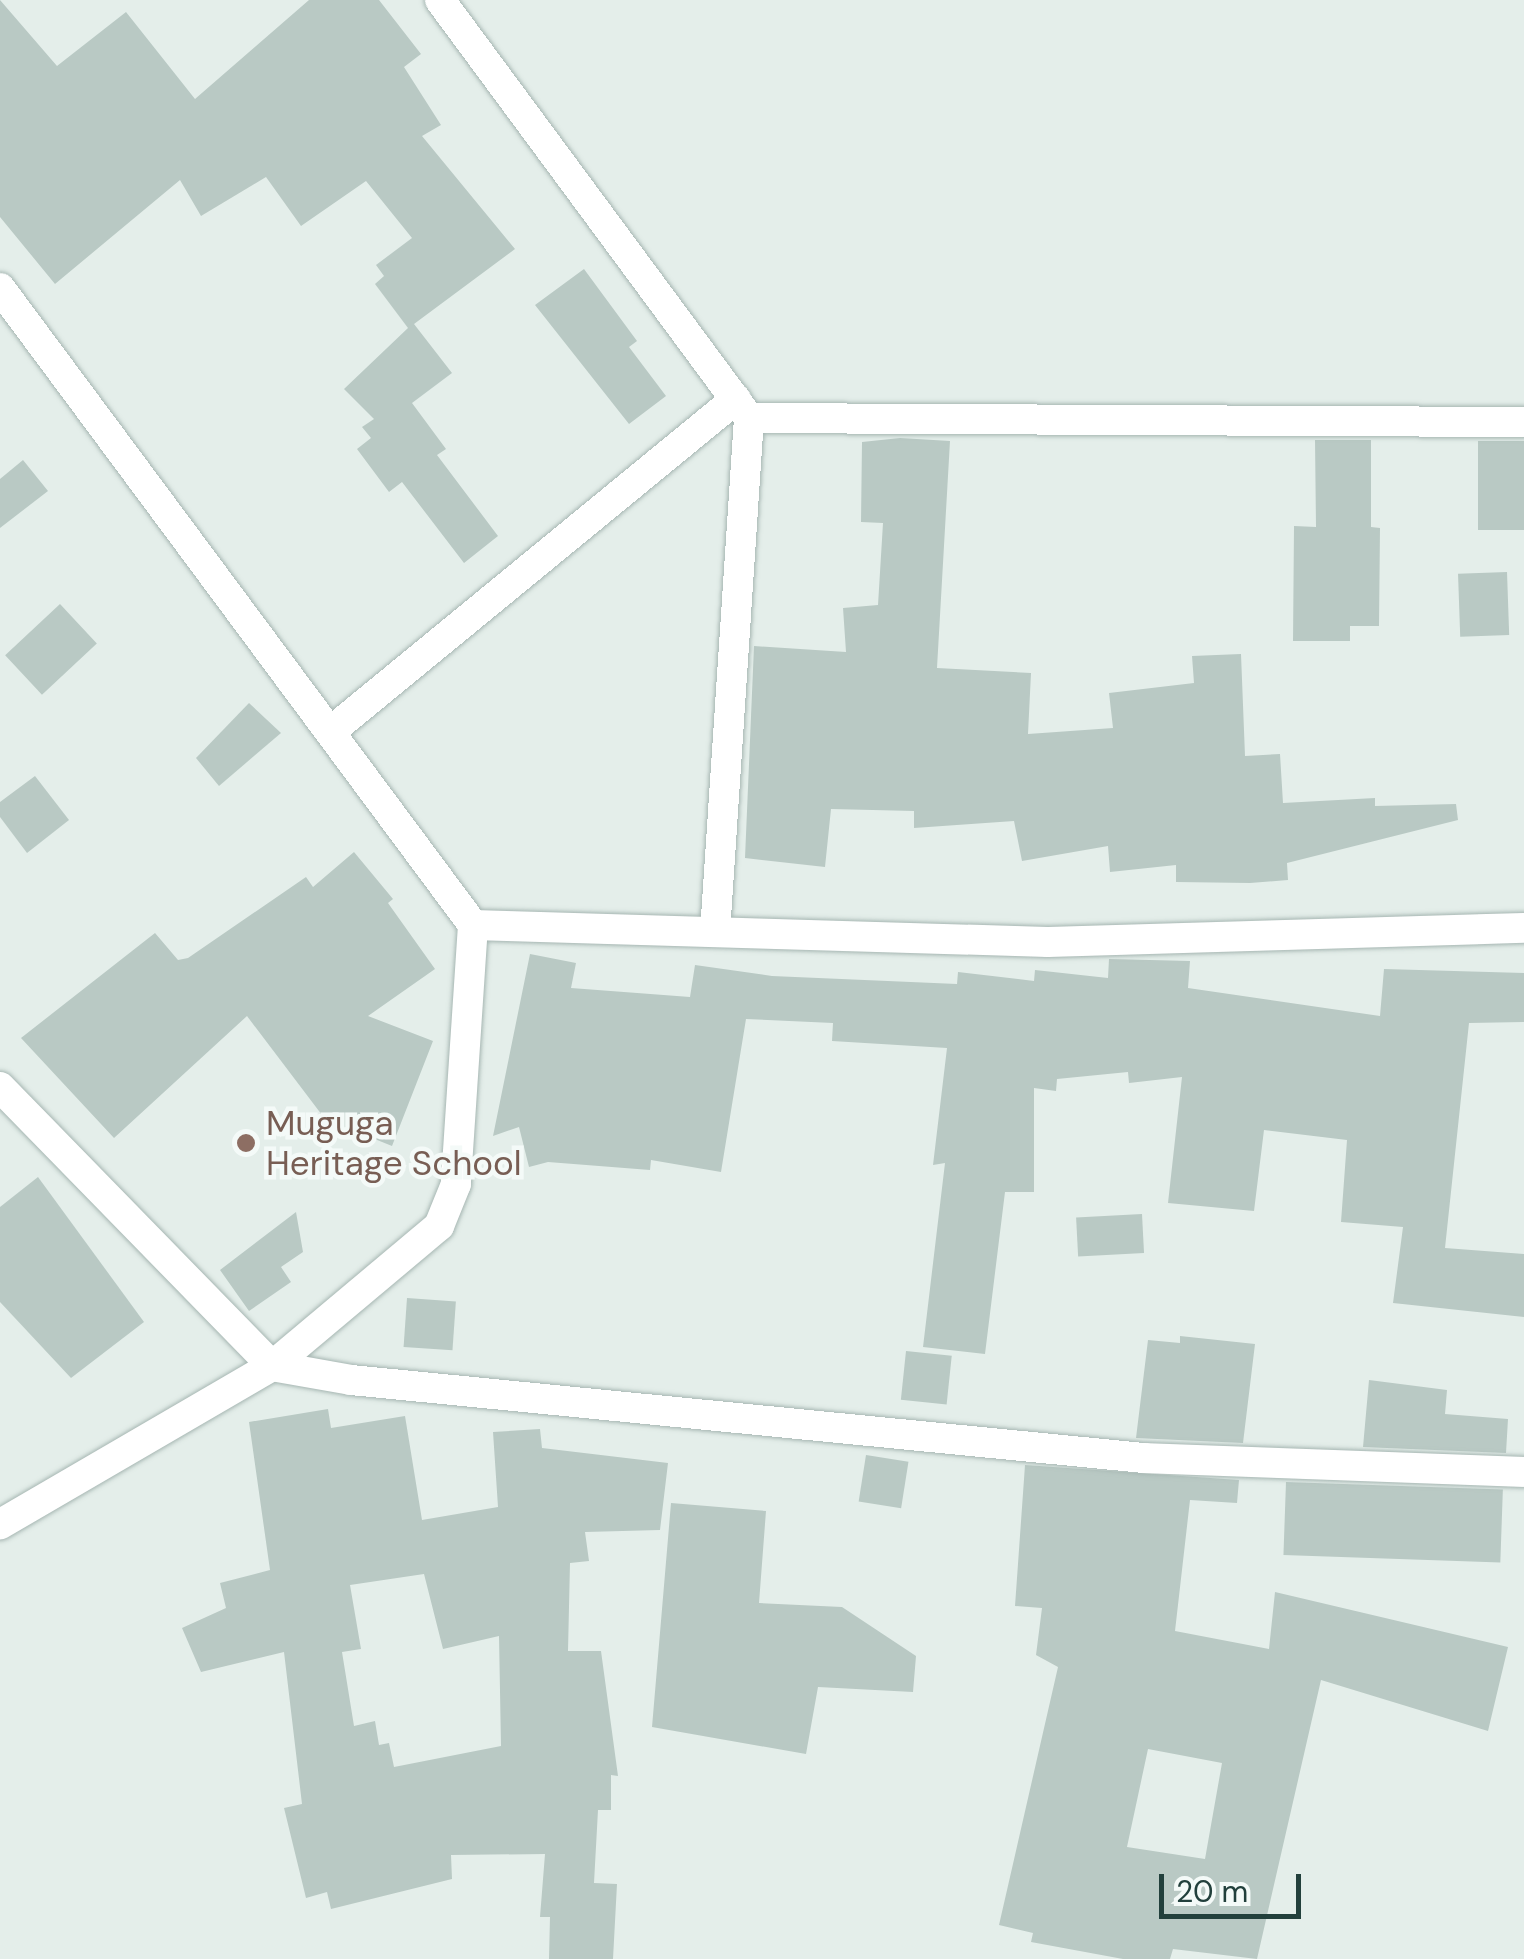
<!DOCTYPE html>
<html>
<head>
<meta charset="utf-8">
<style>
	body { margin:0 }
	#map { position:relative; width:1524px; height:1959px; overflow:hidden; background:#e4eeea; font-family:"DM Sans",sans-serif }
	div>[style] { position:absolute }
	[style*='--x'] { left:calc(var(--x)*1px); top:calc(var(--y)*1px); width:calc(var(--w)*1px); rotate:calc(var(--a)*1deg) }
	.building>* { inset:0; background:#b9c9c4; transform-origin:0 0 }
	.roads { filter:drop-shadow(0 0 2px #a6b6b2) drop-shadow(0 0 2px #a6b6b2) }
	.minor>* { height:30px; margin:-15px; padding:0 15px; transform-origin:15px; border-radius:15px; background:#fff }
	.dots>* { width:28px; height:28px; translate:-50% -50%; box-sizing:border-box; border:5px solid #f4faf8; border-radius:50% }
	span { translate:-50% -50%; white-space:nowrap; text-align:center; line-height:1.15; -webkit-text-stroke:9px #f4faf8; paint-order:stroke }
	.education-label { font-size:35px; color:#785e54 }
	.left { translate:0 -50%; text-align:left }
	.scale { position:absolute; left:1159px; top:1874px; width:142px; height:45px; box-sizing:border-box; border:5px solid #22403c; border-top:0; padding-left:12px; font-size:30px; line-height:35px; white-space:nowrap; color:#22403c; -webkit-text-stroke:8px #f4faf8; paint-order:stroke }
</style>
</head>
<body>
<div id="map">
	<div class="building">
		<i style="clip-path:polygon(0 0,57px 66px,126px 12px,195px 99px,309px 0,379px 0,421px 54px,404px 67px,441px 125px,422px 136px,515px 249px,414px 324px,452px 373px,412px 403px,446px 449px,437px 455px,498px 536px,464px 563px,402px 482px,389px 492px,357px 449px,371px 438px,362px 427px,374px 419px,344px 389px,408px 328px,375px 284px,384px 276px,376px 265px,412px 238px,366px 181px,301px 226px,266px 177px,201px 216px,180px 180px,55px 284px,0 217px)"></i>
		<i style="clip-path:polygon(584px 269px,637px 341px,629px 347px,666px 396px,629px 424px,535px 305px)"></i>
		<i style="clip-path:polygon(900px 438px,950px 441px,937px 668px,1031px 673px,1028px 734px,1113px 728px,1109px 693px,1194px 683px,1192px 656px,1241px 654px,1245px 756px,1280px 754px,1283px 803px,1375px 798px,1375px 806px,1456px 804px,1458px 820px,1287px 863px,1288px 880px,1250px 883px,1176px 882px,1176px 865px,1110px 872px,1108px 846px,1022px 861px,1014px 821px,914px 828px,914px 811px,831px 809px,825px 867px,745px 858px,754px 646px,846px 652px,843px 608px,878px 605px,883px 523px,861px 522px,862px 442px)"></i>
		<i style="clip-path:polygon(1315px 440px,1371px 440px,1371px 527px,1380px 528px,1379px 626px,1350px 626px,1350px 641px,1293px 641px,1294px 526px,1316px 527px)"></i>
		<i style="left:1478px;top:441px;width:46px;height:89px"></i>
		<i style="clip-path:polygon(23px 460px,48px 491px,0 528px,0 479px)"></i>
		<i style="left:1507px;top:572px;width:63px;height:49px;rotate:88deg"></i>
		<i style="left:60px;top:604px;width:54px;height:75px;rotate:47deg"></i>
		<i style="clip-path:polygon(249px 703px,281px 733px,219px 786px,196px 758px)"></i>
		<i style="clip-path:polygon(35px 776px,69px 820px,27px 853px,0 817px,0 802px)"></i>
		<i style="clip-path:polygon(354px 852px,393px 899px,388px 903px,435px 969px,368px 1016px,433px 1041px,392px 1146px,325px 1119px,247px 1016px,114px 1138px,21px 1038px,155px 933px,178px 960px,188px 958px,306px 877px,313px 887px)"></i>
		<i style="clip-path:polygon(530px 954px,576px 963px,571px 988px,690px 997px,695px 965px,772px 976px,957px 984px,958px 972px,1034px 981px,1035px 970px,1108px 978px,1109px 959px,1190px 961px,1188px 988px,1380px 1016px,1384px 969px,1524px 973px,1524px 1022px,1469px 1023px,1445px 1248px,1524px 1254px,1524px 1317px,1393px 1303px,1403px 1227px,1341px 1222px,1347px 1140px,1264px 1130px,1254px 1211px,1168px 1203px,1182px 1077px,1129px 1083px,1128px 1072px,1057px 1079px,1056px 1091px,1034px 1088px,1034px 1192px,1005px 1192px,985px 1354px,923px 1347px,945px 1163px,933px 1165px,947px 1048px,832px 1041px,833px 1023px,746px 1019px,721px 1172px,651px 1160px,650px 1170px,548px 1162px,529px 1167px,519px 1127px,493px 1136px)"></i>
		<i style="clip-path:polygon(38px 1177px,144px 1322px,71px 1378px,0 1302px,0 1207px)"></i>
		<i style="clip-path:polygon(296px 1212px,303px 1252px,281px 1267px,291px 1282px,249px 1311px,220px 1270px)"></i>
		<i style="left:1142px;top:1214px;width:39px;height:66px;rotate:87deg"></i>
		<i style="left:407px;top:1298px;width:49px;height:49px;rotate:4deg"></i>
		<i style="clip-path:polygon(1180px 1336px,1255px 1344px,1243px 1443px,1136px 1438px,1148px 1340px,1180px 1343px)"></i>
		<i style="left:906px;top:1351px;width:46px;height:49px;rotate:6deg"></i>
		<i style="clip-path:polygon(1369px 1380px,1447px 1390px,1445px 1414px,1508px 1419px,1506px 1453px,1363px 1447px)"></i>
		<i style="clip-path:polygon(evenodd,328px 1409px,331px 1428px,405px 1416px,422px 1520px,498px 1507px,493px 1432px,540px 1429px,542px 1448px,668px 1463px,660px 1530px,585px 1532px,589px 1561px,570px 1563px,568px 1651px,601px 1651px,618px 1776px,611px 1775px,611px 1810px,598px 1810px,594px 1883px,617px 1884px,613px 1959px,549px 1959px,550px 1917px,540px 1917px,545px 1854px,451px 1855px,452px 1879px,331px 1909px,327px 1892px,306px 1898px,284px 1808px,302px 1804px,284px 1652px,201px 1672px,182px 1628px,226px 1608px,220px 1583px,270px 1570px,249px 1422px,328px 1409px,424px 1574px,443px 1649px,499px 1636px,501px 1746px,394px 1767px,389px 1743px,379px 1745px,375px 1721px,354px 1726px,342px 1652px,361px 1649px,350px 1585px,424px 1574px)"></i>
		<i style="left:866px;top:1455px;width:43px;height:47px;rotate:9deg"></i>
		<i style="clip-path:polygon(evenodd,1025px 1465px,1239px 1480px,1237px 1503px,1190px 1500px,1175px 1631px,1269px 1649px,1275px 1592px,1508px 1647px,1488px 1731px,1321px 1680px,1257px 1959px,1173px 1949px,1170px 1959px,1123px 1959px,1031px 1942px,1033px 1933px,999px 1925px,1058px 1667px,1036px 1655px,1042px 1608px,1015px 1606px,1025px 1465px,1148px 1749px,1222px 1763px,1205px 1859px,1127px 1847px,1148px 1749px)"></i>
		<i style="left:1286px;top:1482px;width:217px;height:73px;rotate:2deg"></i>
		<i style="clip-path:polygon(671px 1503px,766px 1511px,759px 1603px,842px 1607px,916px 1656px,913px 1692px,818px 1687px,806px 1754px,652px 1727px)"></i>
	</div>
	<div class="roads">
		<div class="minor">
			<i style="--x:440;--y:0;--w:520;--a:53.53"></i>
			<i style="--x:749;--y:418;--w:515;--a:93.78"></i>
			<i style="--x:0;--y:288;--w:793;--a:53.4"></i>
			<i style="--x:473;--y:925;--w:260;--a:93.8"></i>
			<i style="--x:456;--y:1184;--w:45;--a:112"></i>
			<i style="--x:439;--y:1226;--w:218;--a:140"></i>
			<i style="--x:272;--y:1366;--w:315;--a:149.8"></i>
			<i style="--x:749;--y:418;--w:775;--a:0.3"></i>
			<i style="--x:330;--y:732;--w:525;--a:-39.36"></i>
			<i style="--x:473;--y:925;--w:575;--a:1.69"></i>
			<i style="--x:1048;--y:942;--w:476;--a:-1.7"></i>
			<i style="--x:0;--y:1087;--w:390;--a:45.7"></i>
			<i style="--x:272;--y:1366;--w:80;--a:10"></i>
			<i style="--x:351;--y:1380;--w:796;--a:5.62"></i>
			<i style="--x:1143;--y:1458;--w:381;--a:2.1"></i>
		</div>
	</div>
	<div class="dots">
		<i style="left:246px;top:1143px;background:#8d6e63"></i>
	</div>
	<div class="education-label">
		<span class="left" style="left:266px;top:1143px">Muguga<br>Heritage School</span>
	</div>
	<div class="scale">20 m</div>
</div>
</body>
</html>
